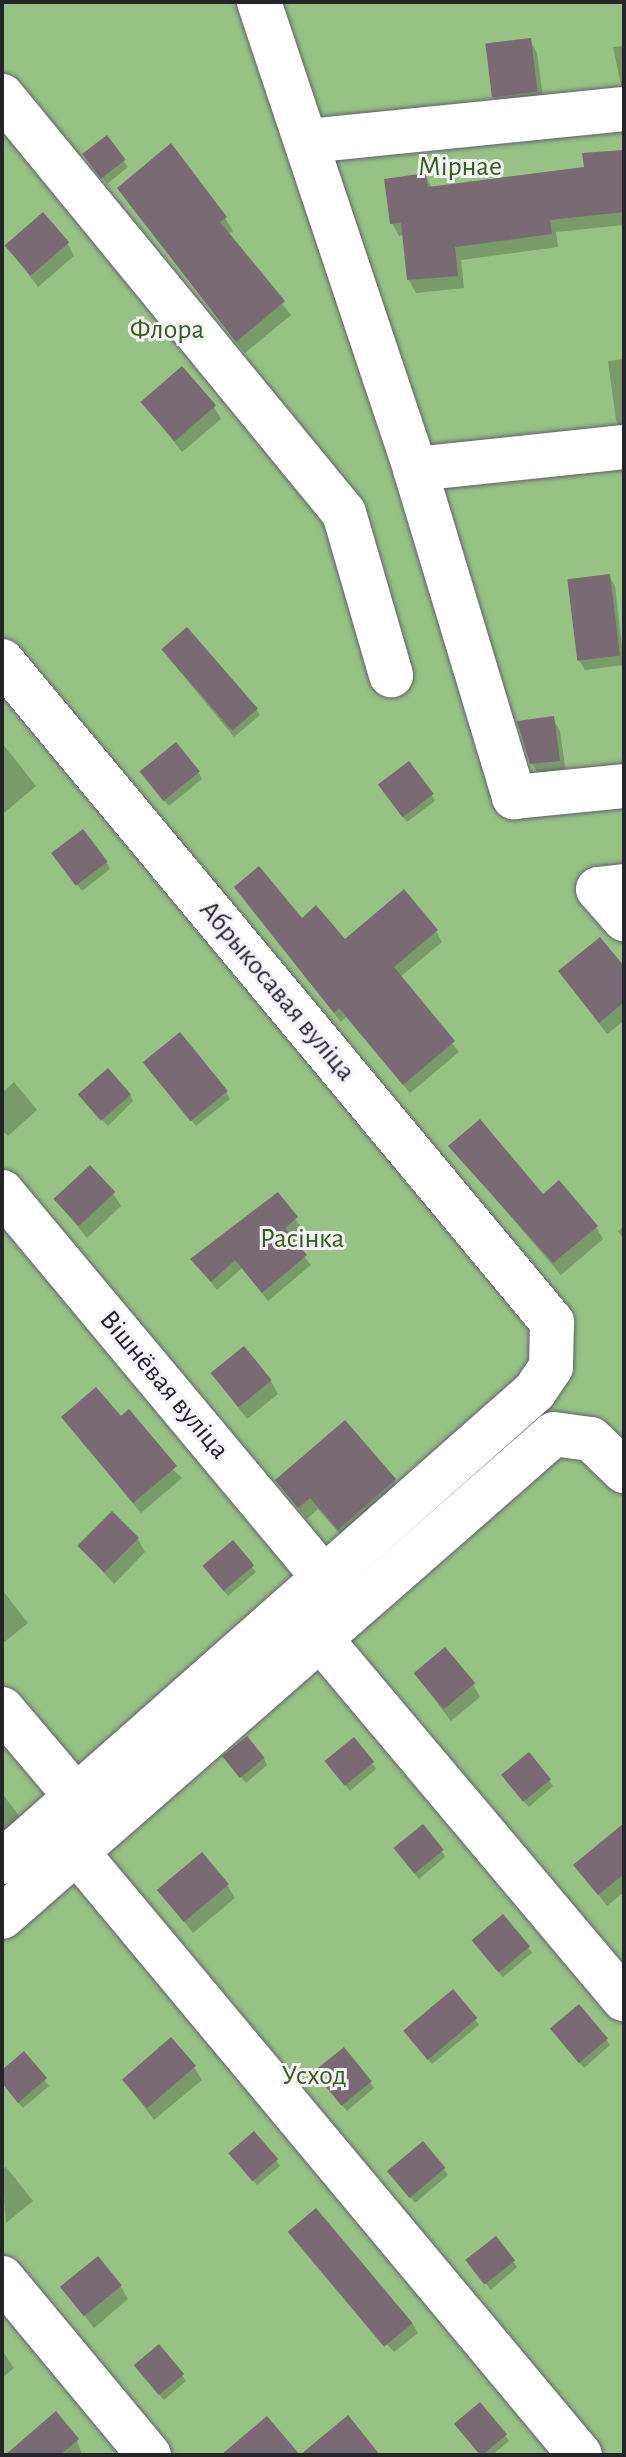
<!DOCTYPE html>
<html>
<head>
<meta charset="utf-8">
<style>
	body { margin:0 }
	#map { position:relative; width:626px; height:2457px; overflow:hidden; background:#e8e4f5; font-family:"Alegreya Sans",sans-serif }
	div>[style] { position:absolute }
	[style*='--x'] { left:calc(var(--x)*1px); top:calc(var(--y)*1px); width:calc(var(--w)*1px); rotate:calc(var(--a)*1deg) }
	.green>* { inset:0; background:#96c284; transform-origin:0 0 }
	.shadow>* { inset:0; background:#0003 }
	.building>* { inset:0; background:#7a6a73; transform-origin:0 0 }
	.roads { filter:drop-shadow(0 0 2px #635f6e) drop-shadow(0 0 2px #635f6e) }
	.minor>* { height:44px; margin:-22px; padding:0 22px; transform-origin:22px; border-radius:22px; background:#fff }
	span { translate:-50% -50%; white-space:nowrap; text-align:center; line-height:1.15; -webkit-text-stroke:6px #f5f2fd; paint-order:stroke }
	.park-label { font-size:28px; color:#2e6310 }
	.street-label { font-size:28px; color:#26242b }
	.frame { position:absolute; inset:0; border:4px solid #26242b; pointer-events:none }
</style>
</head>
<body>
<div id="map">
	<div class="green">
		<i style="left:2px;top:2px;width:622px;height:2453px"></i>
	</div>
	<div class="shadow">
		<i style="clip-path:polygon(530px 40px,537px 53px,544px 105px,501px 109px,494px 97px)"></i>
		<i style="clip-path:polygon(624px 46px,624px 85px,621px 85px,613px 47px)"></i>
		<i style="clip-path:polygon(107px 138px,128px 167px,107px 184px,89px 160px)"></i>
		<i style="clip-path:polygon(624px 152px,624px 225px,556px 232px,558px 247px,461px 260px,464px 288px,416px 293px,409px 280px,405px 235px,399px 236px,392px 223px,425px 175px,432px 188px,586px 169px)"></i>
		<i style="clip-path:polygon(127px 201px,225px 218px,233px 231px,228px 234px,291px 315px,245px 353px)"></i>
		<i style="clip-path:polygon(67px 243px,74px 256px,38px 287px,7px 246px)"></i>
		<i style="clip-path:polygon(624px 359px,624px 432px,623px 432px,616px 420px,608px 361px)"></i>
		<i style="clip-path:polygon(143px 402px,214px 407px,221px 419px,182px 452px)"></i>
		<i style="clip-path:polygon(609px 576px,615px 586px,624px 665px,585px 670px,579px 660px)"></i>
		<i style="clip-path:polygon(167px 656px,256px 709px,260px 715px,234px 737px)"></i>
		<i style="clip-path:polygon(553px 719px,560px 731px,566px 773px,540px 776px,532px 764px)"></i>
		<i style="clip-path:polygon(2px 743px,36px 786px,4px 813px,2px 810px)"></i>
		<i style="clip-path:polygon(199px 773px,202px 779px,169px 806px,146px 779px)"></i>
		<i style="clip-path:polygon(383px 791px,432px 795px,435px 801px,407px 822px)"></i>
		<i style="clip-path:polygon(58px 861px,107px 863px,110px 869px,82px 891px)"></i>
		<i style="clip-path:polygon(242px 897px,344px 942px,436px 931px,442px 942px,400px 977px,459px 1052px,410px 1093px,346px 1017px,341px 1022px)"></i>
		<i style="clip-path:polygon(624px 969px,624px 1021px,607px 1034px,560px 972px)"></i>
		<i style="clip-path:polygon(150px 1070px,226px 1092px,230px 1099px,196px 1126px)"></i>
		<i style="clip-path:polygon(14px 1082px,37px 1110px,8px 1136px,2px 1130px,2px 1093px)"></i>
		<i style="clip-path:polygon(130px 1095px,133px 1101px,108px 1126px,85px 1102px)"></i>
		<i style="clip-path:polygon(450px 1146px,596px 1227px,603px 1239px,561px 1275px)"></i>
		<i style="clip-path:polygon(113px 1193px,121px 1206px,87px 1238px,56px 1199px)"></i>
		<i style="clip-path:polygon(277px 1195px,302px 1228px,290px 1237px,311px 1265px,268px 1301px,242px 1268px,217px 1290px,193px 1259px)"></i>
		<i style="clip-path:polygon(624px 1226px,624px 1239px,618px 1231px)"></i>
		<i style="clip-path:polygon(213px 1374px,271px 1381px,278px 1394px,247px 1419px)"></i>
		<i style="clip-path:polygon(63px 1418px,120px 1419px,182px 1478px,141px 1513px)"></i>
		<i style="clip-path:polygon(394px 1480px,402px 1492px,346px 1541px,318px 1509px,307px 1519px,278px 1481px)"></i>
		<i style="clip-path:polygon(138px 1539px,145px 1552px,114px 1584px,80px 1546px)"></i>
		<i style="clip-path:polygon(233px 1543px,256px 1572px,228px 1596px,209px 1573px)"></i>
		<i style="clip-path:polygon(3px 1591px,28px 1623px,2px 1644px,2px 1592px)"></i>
		<i style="clip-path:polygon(415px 1674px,473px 1684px,480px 1697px,451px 1721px)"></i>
		<i style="clip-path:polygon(264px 1759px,267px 1765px,246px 1783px,229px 1763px)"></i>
		<i style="clip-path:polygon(372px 1763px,376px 1769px,350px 1791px,331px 1768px)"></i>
		<i style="clip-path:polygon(549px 1780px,553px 1786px,529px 1807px,507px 1782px)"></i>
		<i style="clip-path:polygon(2px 1793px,25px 1824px,2px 1843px)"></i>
		<i style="clip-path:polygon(624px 1831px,624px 1892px,607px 1906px,576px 1865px)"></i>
		<i style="clip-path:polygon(442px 1851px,445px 1857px,419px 1879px,400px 1855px)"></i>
		<i style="clip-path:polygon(227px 1885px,235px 1898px,193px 1933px,160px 1890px)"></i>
		<i style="clip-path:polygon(477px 1947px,528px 1947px,532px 1953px,503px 1977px)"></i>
		<i style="clip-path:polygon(475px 2019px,479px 2025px,432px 2064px,410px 2038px)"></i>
		<i style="clip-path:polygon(557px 2035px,606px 2039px,610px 2045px,584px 2068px)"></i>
		<i style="clip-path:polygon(24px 2054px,49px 2086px,23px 2108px,2px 2082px,2px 2072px)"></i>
		<i style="clip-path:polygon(194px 2067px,202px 2080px,154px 2120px,123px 2079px)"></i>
		<i style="clip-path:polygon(320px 2079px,370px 2082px,374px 2088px,347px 2111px)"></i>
		<i style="clip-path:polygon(234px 2159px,276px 2160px,280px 2166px,257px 2185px)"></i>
		<i style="clip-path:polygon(6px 2167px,33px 2201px,6px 2223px,2px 2170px)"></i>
		<i style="clip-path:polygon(444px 2169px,448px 2175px,415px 2203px,394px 2177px)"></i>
		<i style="clip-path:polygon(291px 2233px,412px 2323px,418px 2333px,394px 2352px)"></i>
		<i style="clip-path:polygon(496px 2239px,517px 2267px,491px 2290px,472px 2267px)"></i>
		<i style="clip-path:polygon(121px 2287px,128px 2299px,94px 2328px,63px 2288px)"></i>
		<i style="clip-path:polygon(2px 2350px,14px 2368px,2px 2378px)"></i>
		<i style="clip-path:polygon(139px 2371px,182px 2375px,186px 2381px,164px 2400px)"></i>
		<i style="clip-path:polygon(460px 2430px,505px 2435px,509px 2441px,492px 2455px,481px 2455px)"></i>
		<i style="clip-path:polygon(77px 2440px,82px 2455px,8px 2455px)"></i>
	</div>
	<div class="building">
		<i style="left:531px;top:38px;width:54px;height:46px;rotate:83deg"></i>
		<i style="left:107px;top:135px;width:31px;height:31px;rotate:53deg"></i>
		<i style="clip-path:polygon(171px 143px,227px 217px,220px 222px,285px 301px,236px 342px,117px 188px)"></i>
		<i style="clip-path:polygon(624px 150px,624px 212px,550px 220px,552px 234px,455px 247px,458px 276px,407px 280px,401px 223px,390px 224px,384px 179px,426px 173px,428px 187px,584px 167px,582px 153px)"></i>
		<i style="left:43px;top:212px;width:40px;height:51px;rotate:49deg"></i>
		<i style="left:182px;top:366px;width:52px;height:55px;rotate:49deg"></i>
		<i style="left:610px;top:574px;width:82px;height:43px;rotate:83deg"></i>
		<i style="left:187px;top:627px;width:108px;height:34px;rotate:49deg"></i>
		<i style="clip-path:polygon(554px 716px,560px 761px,530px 764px,517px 721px)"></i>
		<i style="left:176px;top:742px;width:38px;height:47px;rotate:51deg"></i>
		<i style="left:409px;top:761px;width:41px;height:39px;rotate:53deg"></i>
		<i style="left:83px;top:829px;width:41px;height:40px;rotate:53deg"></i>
		<i style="clip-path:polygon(259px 866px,302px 918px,316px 905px,345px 939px,404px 889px,438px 930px,394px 967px,455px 1041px,403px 1085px,339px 1008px,334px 1013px,234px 887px)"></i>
		<i style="clip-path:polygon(600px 937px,624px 966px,624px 1002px,599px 1023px,558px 971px)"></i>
		<i style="left:180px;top:1032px;width:76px;height:48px;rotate:51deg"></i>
		<i style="left:108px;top:1068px;width:35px;height:40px;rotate:49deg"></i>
		<i style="clip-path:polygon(480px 1119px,543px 1194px,559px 1180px,598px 1226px,553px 1263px,448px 1146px)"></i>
		<i style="left:90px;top:1165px;width:37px;height:50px;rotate:47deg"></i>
		<i style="clip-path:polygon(278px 1192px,298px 1217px,285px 1228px,307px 1255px,262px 1293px,235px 1260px,211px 1282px,190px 1259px)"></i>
		<i style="left:244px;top:1346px;width:44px;height:43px;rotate:51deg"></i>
		<i style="clip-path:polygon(96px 1387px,121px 1416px,129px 1409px,177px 1466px,133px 1503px,61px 1417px)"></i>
		<i style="clip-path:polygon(345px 1420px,396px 1479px,338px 1530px,310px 1498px,298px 1508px,275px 1480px)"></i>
		<i style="left:112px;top:1511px;width:38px;height:49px;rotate:45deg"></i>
		<i style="left:233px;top:1540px;width:33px;height:40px;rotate:50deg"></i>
		<i style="left:445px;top:1647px;width:47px;height:41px;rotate:50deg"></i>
		<i style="left:247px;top:1736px;width:28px;height:32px;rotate:51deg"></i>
		<i style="left:354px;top:1737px;width:32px;height:38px;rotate:51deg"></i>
		<i style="left:529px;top:1752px;width:35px;height:36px;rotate:51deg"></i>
		<i style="clip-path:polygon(624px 1823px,624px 1874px,598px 1895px,573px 1865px)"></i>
		<i style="left:423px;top:1824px;width:33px;height:38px;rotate:51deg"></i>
		<i style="left:202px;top:1852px;width:42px;height:59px;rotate:50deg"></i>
		<i style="left:503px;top:1914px;width:42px;height:41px;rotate:50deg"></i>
		<i style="left:453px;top:1989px;width:38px;height:65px;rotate:50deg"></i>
		<i style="left:579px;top:2004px;width:45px;height:38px;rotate:50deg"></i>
		<i style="left:171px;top:2037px;width:38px;height:65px;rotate:49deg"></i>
		<i style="left:344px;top:2047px;width:44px;height:39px;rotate:51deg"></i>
		<i style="clip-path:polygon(24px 2051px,47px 2078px,18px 2103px,2px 2083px,2px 2070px)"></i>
		<i style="left:254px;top:2131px;width:37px;height:34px;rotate:49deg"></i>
		<i style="left:423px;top:2141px;width:35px;height:47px;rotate:50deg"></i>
		<i style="left:316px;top:2208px;width:150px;height:37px;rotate:50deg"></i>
		<i style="left:496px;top:2236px;width:31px;height:39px;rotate:52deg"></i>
		<i style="left:98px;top:2256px;width:38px;height:49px;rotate:51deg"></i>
		<i style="left:159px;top:2344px;width:39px;height:33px;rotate:50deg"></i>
		<i style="left:480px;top:2402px;width:42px;height:34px;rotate:50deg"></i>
		<i style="clip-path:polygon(56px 2411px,79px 2439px,60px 2455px,5px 2455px)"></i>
		<i style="clip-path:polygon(348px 2415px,380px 2455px,221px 2455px,267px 2416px,300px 2455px)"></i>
	</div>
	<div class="roads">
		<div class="minor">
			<i style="--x:259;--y:2;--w:492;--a:71.5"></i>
			<i style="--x:415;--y:469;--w:343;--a:73.2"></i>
			<i style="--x:514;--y:797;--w:111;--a:-5.7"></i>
			<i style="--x:2;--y:96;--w:539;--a:50.64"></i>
			<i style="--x:344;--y:513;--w:169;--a:73.8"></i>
			<i style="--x:309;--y:141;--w:317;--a:-5.8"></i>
			<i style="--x:415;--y:469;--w:210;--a:-6"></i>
			<i style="--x:2;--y:661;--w:860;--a:50.24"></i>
			<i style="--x:552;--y:1322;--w:45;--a:91.3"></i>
			<i style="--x:551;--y:1367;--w:29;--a:124"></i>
			<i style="--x:535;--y:1391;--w:711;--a:138.53"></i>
			<i style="--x:624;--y:886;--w:26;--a:173"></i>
			<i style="--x:598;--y:889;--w:40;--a:49"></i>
			<i style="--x:2;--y:1192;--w:504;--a:50.15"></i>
			<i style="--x:318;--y:1636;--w:475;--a:49.9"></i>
			<i style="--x:2;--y:1709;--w:113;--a:49.7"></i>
			<i style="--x:75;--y:1850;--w:788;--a:50.15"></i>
			<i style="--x:2;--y:1917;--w:733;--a:-41.19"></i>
			<i style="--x:554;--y:1434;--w:37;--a:8"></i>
			<i style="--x:591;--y:1439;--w:46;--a:44.1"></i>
			<i style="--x:2;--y:2278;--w:230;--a:50.3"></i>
		</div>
	</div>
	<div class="park-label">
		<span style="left:460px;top:167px">Мірнае</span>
		<span style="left:167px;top:330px">Флора</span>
		<span style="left:302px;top:1239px">Расінка</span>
		<span style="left:314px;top:2076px">Усход</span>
	</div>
	<div class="street-label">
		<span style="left:277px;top:991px;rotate:50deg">Абрыкосавая вуліца</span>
		<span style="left:164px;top:1385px;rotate:50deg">Вішнёвая вуліца</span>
	</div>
	<div class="frame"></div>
</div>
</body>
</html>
